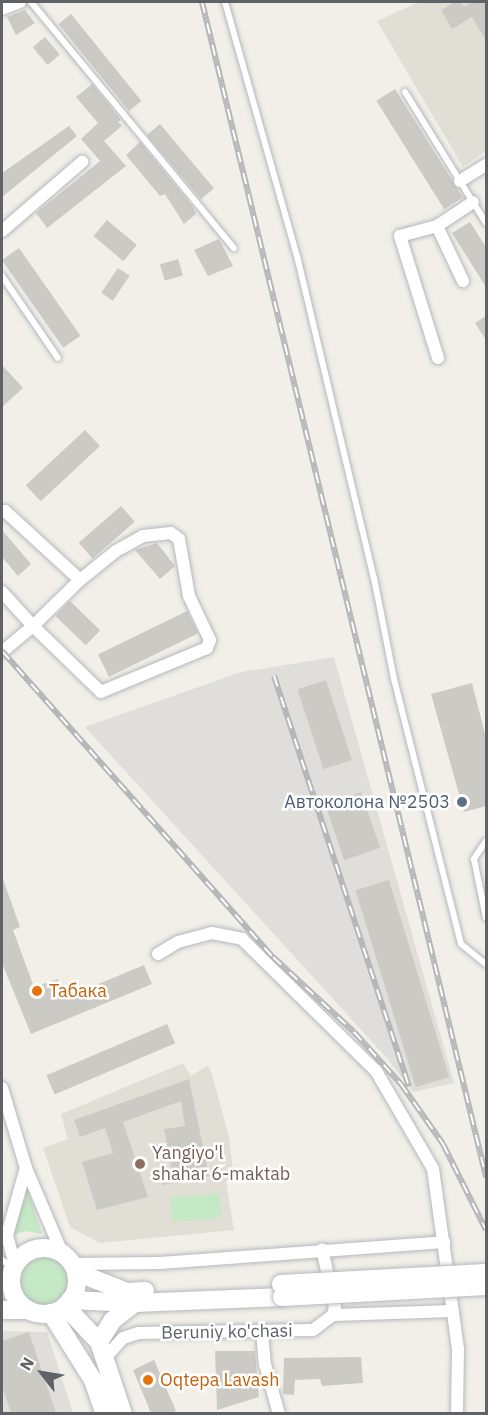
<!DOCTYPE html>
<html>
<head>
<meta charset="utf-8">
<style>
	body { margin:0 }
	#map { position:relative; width:488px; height:1415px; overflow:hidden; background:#f1efe8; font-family:"IBM Plex Sans",sans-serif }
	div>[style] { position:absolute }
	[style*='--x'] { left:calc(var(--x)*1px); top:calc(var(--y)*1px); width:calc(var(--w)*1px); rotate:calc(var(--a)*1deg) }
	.industrial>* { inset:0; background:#e0deda }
	.education>* { inset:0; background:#e1ded6 }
	.green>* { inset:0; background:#c5e8c5; transform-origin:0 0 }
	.round { border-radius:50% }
	.building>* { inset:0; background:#cccac5; transform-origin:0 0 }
	.roads { filter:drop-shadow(0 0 2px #b5b8bc) drop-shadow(0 0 2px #b5b8bc) }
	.service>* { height:6px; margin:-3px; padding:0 3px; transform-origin:3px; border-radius:3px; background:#fff }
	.minor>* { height:12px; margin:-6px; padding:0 6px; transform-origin:6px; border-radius:6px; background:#fff }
	.secondary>* { height:18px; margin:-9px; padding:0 9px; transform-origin:9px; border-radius:9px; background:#fff }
	.secondary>.ring { margin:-9px; padding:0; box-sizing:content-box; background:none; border:18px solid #fff; border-radius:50% }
	.rail>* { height:6px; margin-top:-3px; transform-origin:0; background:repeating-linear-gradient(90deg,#fff 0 11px,#b6b7b8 0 22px); box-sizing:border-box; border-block:2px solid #b6b7b8 }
	.bridges { filter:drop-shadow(0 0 2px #b6babf) drop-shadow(0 0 2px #b6babf) }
	.secondary-bridge>* { height:18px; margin:-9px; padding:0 9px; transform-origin:9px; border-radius:9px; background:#fff }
	.dots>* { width:16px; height:16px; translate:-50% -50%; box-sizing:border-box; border:3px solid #fff; border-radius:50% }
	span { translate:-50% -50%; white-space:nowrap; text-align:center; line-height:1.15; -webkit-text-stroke:5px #fff; paint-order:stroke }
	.service-label { font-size:18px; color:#4e5e75 }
	.right { translate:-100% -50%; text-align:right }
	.food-label { font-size:18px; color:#c56008 }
	.left { translate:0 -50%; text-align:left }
	.education-label { font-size:18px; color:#785e54 }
	.street-label { font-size:18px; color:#5f6368 }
	.frame { position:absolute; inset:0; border:3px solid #5f6368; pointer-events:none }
	.north { position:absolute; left:12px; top:1343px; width:60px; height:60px; -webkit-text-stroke:4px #fff; paint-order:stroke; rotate:301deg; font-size:16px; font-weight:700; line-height:24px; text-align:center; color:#5f6368 }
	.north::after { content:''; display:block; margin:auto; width:21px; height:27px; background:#5f6368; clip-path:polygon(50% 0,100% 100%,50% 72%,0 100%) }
</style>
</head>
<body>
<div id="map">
	<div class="industrial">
		<i style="clip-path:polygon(334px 657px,454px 1083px,413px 1092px,386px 1057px,85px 727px,241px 672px)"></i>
		<i style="clip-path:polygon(2px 1331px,47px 1332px,73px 1413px,2px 1414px)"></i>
	</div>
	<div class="education">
		<i style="clip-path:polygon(419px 2px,486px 2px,486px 151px,463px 167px,377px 21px)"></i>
		<i style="clip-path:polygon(183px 1063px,191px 1076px,208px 1065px,212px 1074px,229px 1137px,234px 1179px,226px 1181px,234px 1230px,100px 1243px,70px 1227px,43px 1148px,68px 1139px,61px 1114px)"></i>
	</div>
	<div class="green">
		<i style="clip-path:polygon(27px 1187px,42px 1234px,26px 1231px,13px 1235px)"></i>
		<i style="left:219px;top:1193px;width:25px;height:49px;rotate:85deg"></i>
		<i class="round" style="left:19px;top:1256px;width:50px;height:50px"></i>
	</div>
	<div class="building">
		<i style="clip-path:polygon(455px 2px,461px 2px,464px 7px,473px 2px,486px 2px,486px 41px,472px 17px,452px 29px,441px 10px)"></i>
		<i style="clip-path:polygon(25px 10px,35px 23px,16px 35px,7px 17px)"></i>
		<i style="left:71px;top:14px;width:112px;height:16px;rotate:51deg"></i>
		<i style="left:45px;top:37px;width:23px;height:16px;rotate:50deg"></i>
		<i style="clip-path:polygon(92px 84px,121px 120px,118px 122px,122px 126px,104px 141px,126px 166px,47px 228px,36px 213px,100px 161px,81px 139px,98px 123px,76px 97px)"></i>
		<i style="left:395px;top:89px;width:128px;height:22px;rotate:58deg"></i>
		<i style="left:160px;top:124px;width:84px;height:17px;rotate:50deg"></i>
		<i style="clip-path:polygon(69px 126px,77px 136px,2px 197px,2px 173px)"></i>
		<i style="clip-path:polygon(140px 142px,193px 207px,196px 214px,184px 224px,165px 194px,160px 196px,126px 155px)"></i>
		<i style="left:107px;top:220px;width:39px;height:21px;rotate:40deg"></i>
		<i style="clip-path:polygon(470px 222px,486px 247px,486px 287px,452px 233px)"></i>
		<i style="clip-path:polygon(219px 239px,233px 266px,208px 276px,194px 250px)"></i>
		<i style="left:19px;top:248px;width:107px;height:21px;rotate:55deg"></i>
		<i style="left:178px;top:259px;width:17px;height:19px;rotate:73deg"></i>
		<i style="left:118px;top:268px;width:14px;height:30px;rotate:34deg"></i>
		<i style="clip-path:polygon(486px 316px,486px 340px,475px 323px)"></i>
		<i style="clip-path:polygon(2px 365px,23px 388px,2px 407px)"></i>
		<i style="left:85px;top:430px;width:22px;height:81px;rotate:47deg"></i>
		<i style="left:121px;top:506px;width:21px;height:56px;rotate:49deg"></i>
		<i style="clip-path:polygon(2px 530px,31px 564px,18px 576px,2px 557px)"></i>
		<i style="clip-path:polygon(157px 543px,175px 566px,160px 579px,135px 550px)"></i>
		<i style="left:70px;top:601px;width:42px;height:21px;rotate:44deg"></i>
		<i style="left:187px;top:611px;width:25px;height:99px;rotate:64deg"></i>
		<i style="left:326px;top:680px;width:84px;height:30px;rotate:72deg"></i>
		<i style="clip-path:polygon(472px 683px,486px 738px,486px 806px,464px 812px,431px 694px)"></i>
		<i style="left:361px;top:792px;width:59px;height:38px;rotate:71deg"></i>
		<i style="clip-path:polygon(3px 879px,20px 927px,13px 930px,34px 987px,58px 979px,65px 998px,144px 965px,152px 984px,31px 1034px,2px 963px)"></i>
		<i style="left:389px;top:880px;width:206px;height:35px;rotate:73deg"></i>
		<i style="left:167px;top:1024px;width:21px;height:131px;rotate:67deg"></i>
		<i style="clip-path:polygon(189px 1079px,209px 1176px,162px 1185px,160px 1173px,172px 1171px,164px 1129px,185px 1126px,181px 1101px,123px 1122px,148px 1197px,97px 1210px,82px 1162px,113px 1153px,105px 1128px,80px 1137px,74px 1120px)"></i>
		<i style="clip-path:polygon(29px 1332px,56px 1413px,11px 1413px,2px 1386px,2px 1341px)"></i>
		<i style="clip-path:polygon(215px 1351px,255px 1351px,259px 1397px,217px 1410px)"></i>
		<i style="clip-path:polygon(361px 1357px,363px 1383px,322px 1386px,320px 1379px,295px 1380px,294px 1395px,283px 1394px,284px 1358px)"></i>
		<i style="clip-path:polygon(154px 1360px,176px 1411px,171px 1413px,151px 1413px,133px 1370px)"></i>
	</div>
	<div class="roads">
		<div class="service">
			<i style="--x:31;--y:2;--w:319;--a:50.5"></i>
			<i style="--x:225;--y:2;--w:268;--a:74.2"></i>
			<i style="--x:298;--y:260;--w:327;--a:76.6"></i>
			<i style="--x:374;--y:578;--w:103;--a:78.8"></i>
			<i style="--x:394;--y:679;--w:273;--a:75.8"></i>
			<i style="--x:461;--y:944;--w:32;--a:39"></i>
			<i style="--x:405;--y:92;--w:154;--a:58.3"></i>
			<i style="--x:2;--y:276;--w:99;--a:55.7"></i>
			<i style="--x:486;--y:841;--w:22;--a:124"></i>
			<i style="--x:474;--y:859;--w:60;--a:78.5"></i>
			<i style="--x:2;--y:1260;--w:14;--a:34"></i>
		</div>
		<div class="minor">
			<i style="--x:2;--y:9;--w:19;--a:-21"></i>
			<i style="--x:460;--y:181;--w:31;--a:-32"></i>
			<i style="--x:437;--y:226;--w:43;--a:-33.7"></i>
			<i style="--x:2;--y:231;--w:106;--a:-40.8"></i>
			<i style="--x:438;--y:358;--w:128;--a:-107.3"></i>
			<i style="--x:400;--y:236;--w:38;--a:-15"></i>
			<i style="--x:437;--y:226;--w:61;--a:64.7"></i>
			<i style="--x:2;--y:512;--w:3;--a:-18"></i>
			<i style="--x:5;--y:511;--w:102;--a:42.6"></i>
			<i style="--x:171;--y:533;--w:10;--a:37"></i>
			<i style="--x:179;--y:539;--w:58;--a:80"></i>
			<i style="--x:189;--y:596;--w:49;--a:64.5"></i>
			<i style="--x:210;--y:640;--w:9;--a:111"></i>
			<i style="--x:207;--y:648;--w:115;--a:157.5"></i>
			<i style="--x:101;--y:692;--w:95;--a:-135.9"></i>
			<i style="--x:33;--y:626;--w:66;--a:-44.4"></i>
			<i style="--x:80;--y:580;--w:46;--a:-38.9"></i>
			<i style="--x:116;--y:551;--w:31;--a:-29"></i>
			<i style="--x:143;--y:536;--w:28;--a:-6"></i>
			<i style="--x:2;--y:592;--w:46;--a:47.6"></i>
			<i style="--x:33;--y:626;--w:40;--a:140"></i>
			<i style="--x:158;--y:954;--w:23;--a:-31"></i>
			<i style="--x:178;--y:942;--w:35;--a:-15"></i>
			<i style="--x:212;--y:933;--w:31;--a:11"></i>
			<i style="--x:242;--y:939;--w:188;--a:44.6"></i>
			<i style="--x:376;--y:1071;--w:113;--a:59.8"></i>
			<i style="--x:433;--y:1169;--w:182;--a:82.1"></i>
			<i style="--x:458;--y:1349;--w:65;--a:90.9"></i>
			<i style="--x:2;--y:1088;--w:84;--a:73.3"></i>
			<i style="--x:26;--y:1168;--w:92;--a:67"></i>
			<i style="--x:72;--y:1264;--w:88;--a:-0.7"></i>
			<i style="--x:160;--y:1263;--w:285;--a:-4.2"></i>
			<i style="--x:15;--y:1265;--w:31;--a:-105"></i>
			<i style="--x:7;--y:1235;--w:70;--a:-74.2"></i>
			<i style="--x:333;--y:1315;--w:120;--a:-1.9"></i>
			<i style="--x:262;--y:1332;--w:32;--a:85"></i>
			<i style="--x:265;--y:1364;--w:52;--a:74.4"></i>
			<i style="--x:105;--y:1358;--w:27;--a:-48"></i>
			<i style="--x:123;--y:1338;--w:16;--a:-18"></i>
			<i style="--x:138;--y:1333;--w:175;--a:-1"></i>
			<i style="--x:313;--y:1330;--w:25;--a:-37"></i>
			<i style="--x:333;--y:1315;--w:8;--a:-76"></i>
			<i style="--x:335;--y:1307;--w:59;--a:-102.6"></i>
		</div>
		<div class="secondary">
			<i class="ring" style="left:11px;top:1248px;width:48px;height:48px"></i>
			<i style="--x:76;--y:1272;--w:55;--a:21.4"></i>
			<i style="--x:127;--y:1292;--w:18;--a:-3"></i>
			<i style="--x:70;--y:1300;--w:65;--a:2.6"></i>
			<i style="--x:135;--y:1303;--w:147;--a:-2.3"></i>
			<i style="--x:65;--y:1306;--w:50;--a:46.6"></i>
			<i style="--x:99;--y:1342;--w:76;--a:71.6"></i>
			<i style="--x:2;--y:1310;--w:27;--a:0"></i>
			<i style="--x:51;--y:1313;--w:79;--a:57.9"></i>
			<i style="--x:93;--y:1380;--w:36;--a:71"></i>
			<i style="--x:99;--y:1342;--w:26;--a:-58"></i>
			<i style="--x:113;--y:1320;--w:28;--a:-38"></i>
		</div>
	</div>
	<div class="rail">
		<i style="--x:202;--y:2;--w:1209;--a:76.41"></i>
		<i style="--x:2;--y:651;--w:409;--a:48.5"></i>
		<i style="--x:273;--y:957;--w:110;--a:42.8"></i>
		<i style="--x:354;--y:1032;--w:70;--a:47.9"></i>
		<i style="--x:401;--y:1084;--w:73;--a:55"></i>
		<i style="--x:443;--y:1144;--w:96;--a:63.4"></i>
		<i style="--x:274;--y:676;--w:432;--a:71.8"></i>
	</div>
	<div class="bridges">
		<div class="secondary-bridge">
			<i style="--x:281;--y:1284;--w:205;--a:-3.1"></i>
			<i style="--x:282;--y:1297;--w:204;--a:-3.1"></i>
		</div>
	</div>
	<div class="dots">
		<i style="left:462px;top:802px;background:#5c6f8a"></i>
		<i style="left:37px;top:991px;background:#e8710a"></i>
		<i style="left:140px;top:1164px;background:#8d6e63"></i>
		<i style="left:148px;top:1380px;background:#e8710a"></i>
	</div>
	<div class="service-label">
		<span class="right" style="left:450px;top:802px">Автоколона №2503</span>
	</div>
	<div class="food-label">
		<span class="left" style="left:49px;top:991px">Табака</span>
		<span class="left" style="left:160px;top:1380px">Oqtepa Lavash</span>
	</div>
	<div class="education-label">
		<span class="left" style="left:152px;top:1164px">Yangiyo'l<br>shahar 6-maktab</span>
	</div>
	<div class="street-label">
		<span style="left:227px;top:1332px;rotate:-1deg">Beruniy ko'chasi</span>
	</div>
	<div class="frame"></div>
	<div class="north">N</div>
</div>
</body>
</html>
